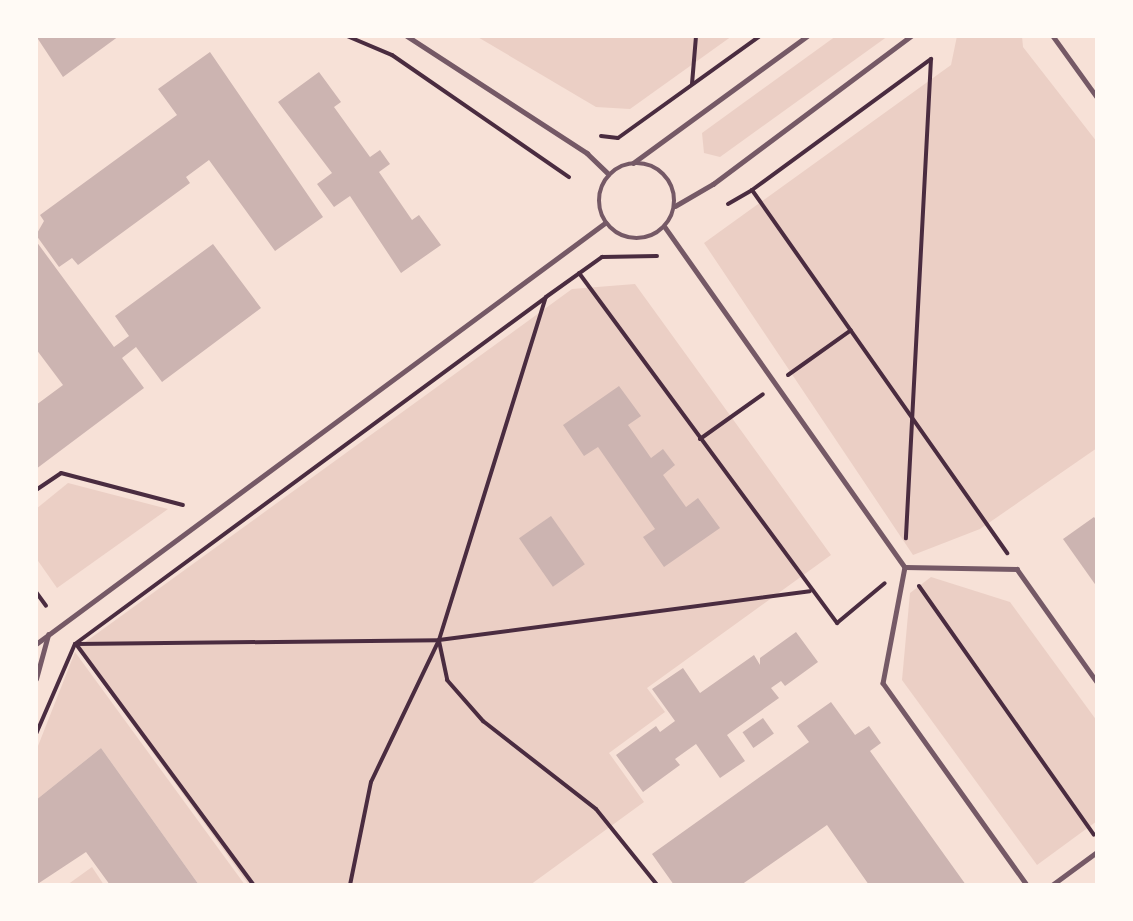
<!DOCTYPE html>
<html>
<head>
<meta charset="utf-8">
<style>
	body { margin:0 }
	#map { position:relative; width:1133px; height:921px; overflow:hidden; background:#f7e1d7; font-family:Mulish,sans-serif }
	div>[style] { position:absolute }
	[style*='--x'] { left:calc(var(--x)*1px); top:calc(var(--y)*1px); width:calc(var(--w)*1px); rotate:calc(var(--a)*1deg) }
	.green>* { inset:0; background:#ebcfc5 }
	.building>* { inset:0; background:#ccb4b1; transform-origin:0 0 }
	.path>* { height:4px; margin:-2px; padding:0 2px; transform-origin:2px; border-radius:2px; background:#4a2c40 }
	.service>* { height:4.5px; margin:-2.25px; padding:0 2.25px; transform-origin:2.25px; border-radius:2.25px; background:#755966 }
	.service>.ring { margin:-2.25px; padding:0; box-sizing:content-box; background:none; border:4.5px solid #755966; border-radius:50% }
	span { translate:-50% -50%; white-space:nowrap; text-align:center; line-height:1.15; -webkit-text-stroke:4.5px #fffaf5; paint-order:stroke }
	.frame { position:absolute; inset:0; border:38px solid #fffaf5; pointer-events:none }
</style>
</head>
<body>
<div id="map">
	<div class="green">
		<i style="clip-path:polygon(476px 36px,732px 36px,630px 109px,596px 107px)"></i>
		<i style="clip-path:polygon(836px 36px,888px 36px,720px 157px,704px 153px,702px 133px)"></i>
		<i style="clip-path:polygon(957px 36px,1022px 36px,1023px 47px,1097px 142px,1097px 448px,980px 529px,913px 555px,704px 243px,951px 65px)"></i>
		<i style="clip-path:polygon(635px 284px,831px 555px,647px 688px,665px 712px,609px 753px,644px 802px,530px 885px,249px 885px,77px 648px,572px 289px)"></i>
		<i style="clip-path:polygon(68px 483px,168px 509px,57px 588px,36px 558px,36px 509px)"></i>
		<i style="clip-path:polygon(931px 577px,1010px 602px,1097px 721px,1097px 821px,1037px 865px,902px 680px,910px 593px)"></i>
		<i style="clip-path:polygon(75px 652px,245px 885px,199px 885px,101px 748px,36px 800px,36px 751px)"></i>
		<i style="clip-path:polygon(92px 867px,104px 885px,67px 885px)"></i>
	</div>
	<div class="building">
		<i style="clip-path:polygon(36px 36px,119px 36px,63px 77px)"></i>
		<i style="clip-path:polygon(210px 52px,323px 217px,275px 251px,209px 160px,186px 177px,190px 183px,78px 265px,72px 258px,59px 267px,36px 235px,44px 221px,40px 215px,177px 115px,158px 89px)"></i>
		<i style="clip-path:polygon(319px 72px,341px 102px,334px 107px,370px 157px,380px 150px,390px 164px,379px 172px,412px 220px,419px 215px,441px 245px,401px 273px,350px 196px,334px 207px,317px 184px,332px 173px,278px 102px)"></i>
		<i style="clip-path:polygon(36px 241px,114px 347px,129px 336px,115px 316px,213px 244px,261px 308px,162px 382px,136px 347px,122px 358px,144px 388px,36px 469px,36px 405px,63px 385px,36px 349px)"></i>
		<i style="clip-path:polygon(619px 386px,641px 416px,628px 425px,651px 458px,663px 449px,675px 465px,663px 475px,686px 507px,698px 498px,720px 528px,664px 567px,643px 537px,655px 529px,598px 447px,584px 456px,563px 425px)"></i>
		<i style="left:551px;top:516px;width:59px;height:39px;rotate:55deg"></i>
		<i style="clip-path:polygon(1094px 517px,1097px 521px,1097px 587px,1063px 539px)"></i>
		<i style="clip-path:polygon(796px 632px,818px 662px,785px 686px,781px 681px,771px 688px,779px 698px,727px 735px,745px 761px,720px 778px,696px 744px,675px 759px,680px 765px,643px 792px,616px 755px,656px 726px,660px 732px,675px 721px,652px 689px,683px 668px,700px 693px,754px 655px,760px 665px,760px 658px)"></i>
		<i style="clip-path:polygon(831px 702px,855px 735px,869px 726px,881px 743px,870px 751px,966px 885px,869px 885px,827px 825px,741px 885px,674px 885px,652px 854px,809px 742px,797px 726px)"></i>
		<i style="left:763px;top:718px;width:19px;height:25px;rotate:55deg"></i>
		<i style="clip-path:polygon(101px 748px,199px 885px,110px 885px,86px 852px,36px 885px,36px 800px)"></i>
	</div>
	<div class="path">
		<i style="--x:347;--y:36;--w:49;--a:22.9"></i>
		<i style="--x:392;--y:55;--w:215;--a:34.6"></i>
		<i style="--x:692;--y:84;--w:48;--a:-85.2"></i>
		<i style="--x:601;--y:136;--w:17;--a:7"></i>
		<i style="--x:618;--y:138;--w:175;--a:-35.7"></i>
		<i style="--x:752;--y:190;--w:222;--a:-36.2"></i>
		<i style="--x:931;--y:59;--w:480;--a:93"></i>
		<i style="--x:728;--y:204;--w:28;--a:-30"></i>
		<i style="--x:752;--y:190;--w:444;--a:54.9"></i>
		<i style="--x:579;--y:273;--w:435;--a:53.6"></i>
		<i style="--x:837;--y:623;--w:62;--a:-39.8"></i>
		<i style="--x:788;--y:375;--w:77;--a:-35.5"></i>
		<i style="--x:700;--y:439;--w:77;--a:-35.5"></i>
		<i style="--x:36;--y:490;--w:30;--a:-34"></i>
		<i style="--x:61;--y:473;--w:126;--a:14.7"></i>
		<i style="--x:919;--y:586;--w:304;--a:54.9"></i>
		<i style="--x:36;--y:592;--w:17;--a:54"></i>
		<i style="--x:439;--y:641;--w:40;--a:78"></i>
		<i style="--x:447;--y:680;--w:55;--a:48.7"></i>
		<i style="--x:483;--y:721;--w:143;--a:37.9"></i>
		<i style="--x:596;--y:809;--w:97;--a:51.2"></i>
		<i style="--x:75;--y:644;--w:364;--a:-0.6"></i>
		<i style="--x:439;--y:640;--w:374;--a:-7.5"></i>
		<i style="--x:76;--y:644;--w:300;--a:53.6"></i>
		<i style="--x:36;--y:734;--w:98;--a:-66.6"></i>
		<i style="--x:75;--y:644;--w:584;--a:-36.36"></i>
		<i style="--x:350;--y:885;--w:105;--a:-78.5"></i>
		<i style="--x:371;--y:782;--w:157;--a:-64.4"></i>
		<i style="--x:439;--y:640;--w:359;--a:-72.7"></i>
		<i style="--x:546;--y:297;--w:69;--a:-35.5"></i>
		<i style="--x:602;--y:257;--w:55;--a:-1"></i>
	</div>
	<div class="service">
		<i style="--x:407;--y:36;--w:215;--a:33"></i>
		<i style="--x:587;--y:153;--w:30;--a:44"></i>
		<i style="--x:1053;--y:36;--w:75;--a:54.2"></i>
		<i class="ring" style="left:599px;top:163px;width:71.5px;height:71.5px"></i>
		<i style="--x:633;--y:163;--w:215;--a:-36.1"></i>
		<i style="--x:675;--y:206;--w:44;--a:-30.1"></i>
		<i style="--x:713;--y:184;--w:247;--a:-36.8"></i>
		<i style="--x:665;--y:227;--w:416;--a:54.8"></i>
		<i style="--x:905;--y:567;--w:118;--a:100.7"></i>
		<i style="--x:883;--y:683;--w:248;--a:54.5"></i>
		<i style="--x:905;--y:567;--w:112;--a:1"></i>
		<i style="--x:1017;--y:569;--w:138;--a:54.7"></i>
		<i style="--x:36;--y:644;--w:708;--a:-36.5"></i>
		<i style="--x:36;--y:679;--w:46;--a:-74.7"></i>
		<i style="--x:1052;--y:885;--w:56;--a:-36.3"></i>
	</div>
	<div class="frame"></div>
</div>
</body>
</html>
